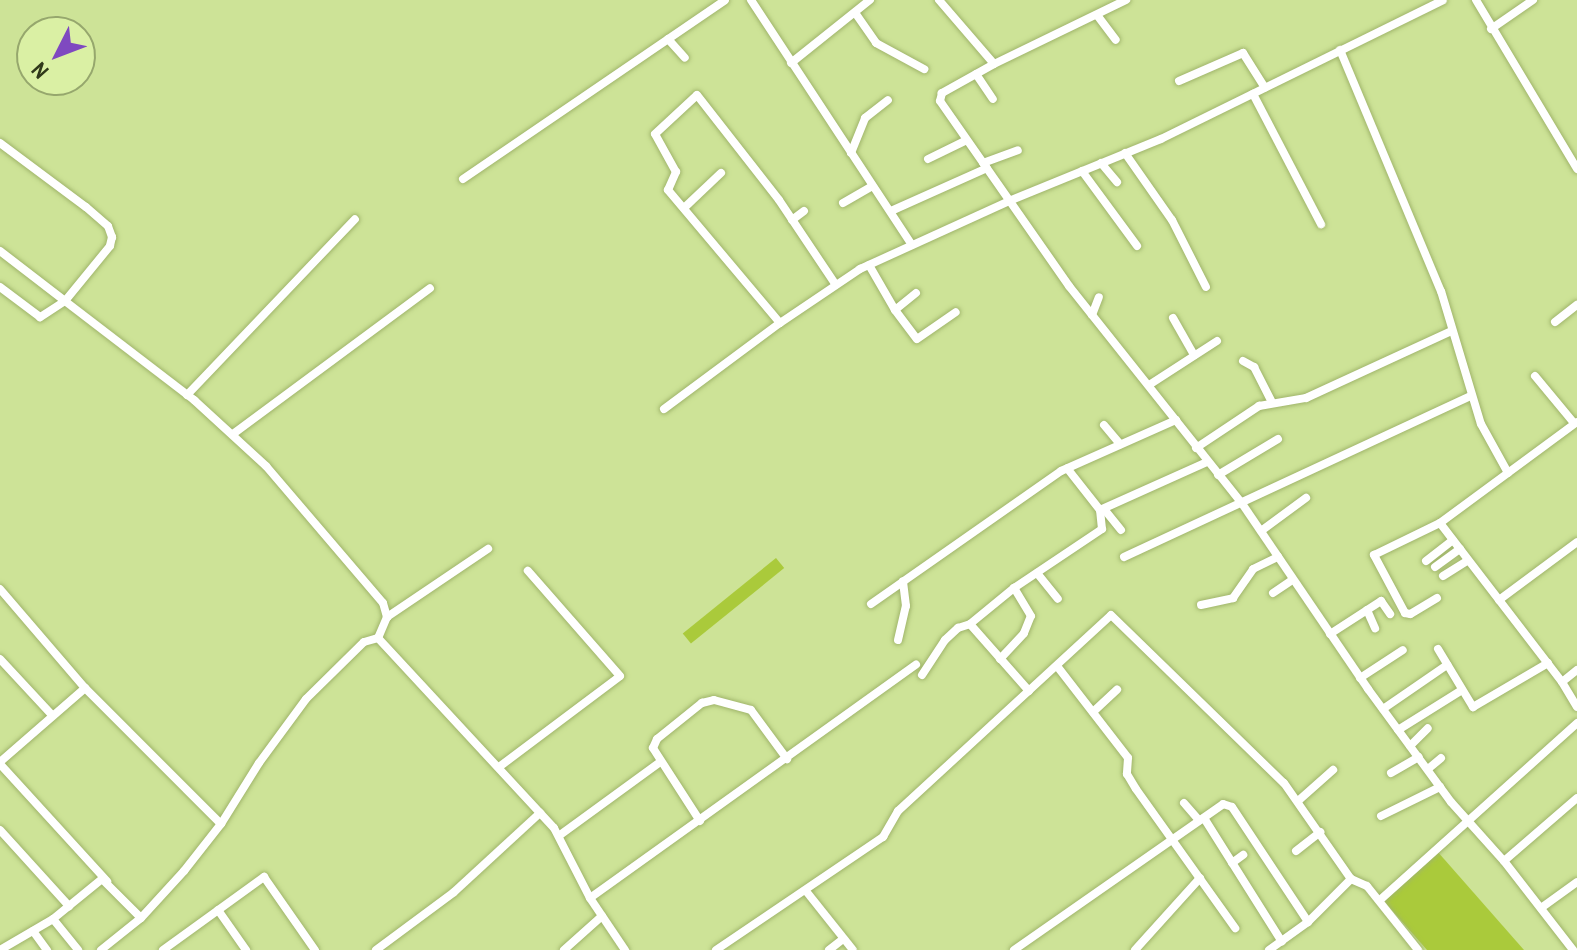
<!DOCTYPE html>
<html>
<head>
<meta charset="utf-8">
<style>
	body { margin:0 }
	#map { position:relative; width:1577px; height:950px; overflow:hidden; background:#cde397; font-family:"Archivo Narrow",sans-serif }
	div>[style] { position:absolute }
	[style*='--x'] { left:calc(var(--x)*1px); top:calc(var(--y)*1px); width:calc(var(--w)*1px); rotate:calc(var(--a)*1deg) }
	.water>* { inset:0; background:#aaca3b; transform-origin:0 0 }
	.roads { filter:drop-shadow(0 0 2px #a0b56b) drop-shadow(0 0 2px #a0b56b) }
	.minor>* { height:8px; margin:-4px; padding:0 4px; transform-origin:4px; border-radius:4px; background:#fff }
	span { translate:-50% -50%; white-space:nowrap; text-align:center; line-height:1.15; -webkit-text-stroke:6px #daf0a4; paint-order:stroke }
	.north { position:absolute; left:16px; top:16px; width:80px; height:80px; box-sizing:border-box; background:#daf0a4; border:2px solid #96a76d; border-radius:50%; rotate:228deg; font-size:22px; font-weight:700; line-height:32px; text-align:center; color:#30391a }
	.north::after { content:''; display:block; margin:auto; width:28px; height:36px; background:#7f49c0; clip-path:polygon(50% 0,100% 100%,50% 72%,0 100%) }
</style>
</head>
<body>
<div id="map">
	<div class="water">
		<i style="left:776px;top:558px;width:13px;height:120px;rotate:51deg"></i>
		<i style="clip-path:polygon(1437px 851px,1524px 950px,1427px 950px,1383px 900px)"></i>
	</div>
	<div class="roads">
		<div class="minor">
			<i style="--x:751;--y:0;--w:293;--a:56.7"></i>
			<i style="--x:939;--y:0;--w:84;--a:49.3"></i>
			<i style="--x:994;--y:64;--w:60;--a:150.9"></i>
			<i style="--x:942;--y:93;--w:8;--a:104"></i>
			<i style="--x:940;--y:101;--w:226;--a:55.1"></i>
			<i style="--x:1069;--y:286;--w:276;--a:51.5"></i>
			<i style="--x:1241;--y:502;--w:226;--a:55.8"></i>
			<i style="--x:1368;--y:689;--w:140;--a:53.7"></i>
			<i style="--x:1451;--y:802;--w:79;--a:48.1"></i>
			<i style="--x:1504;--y:861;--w:113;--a:52.2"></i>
			<i style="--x:1476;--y:0;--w:197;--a:59.1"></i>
			<i style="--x:856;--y:14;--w:35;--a:55"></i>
			<i style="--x:876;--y:43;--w:55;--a:28.4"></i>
			<i style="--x:1097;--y:15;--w:31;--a:53"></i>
			<i style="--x:1491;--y:29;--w:51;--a:-34.6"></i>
			<i style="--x:668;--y:39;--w:25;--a:48"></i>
			<i style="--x:1340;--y:50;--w:261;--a:67.3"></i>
			<i style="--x:1441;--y:291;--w:139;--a:73.3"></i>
			<i style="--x:1481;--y:424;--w:56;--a:61.1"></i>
			<i style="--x:791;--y:63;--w:101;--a:-38.6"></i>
			<i style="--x:994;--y:64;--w:147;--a:-25.9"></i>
			<i style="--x:976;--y:74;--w:30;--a:56"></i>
			<i style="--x:1179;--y:81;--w:70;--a:-23.6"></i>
			<i style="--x:1243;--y:53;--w:41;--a:57.8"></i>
			<i style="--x:1253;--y:94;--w:147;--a:62.4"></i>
			<i style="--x:0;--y:143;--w:107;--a:36.7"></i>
			<i style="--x:86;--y:207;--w:29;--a:41"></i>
			<i style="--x:108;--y:226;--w:12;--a:70"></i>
			<i style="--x:112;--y:237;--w:9;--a:103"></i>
			<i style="--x:110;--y:246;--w:71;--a:129.3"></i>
			<i style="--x:65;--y:301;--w:163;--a:37.5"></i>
			<i style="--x:194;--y:400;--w:98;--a:42.5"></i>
			<i style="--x:266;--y:466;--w:180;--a:49.5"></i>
			<i style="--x:383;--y:603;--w:15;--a:74"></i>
			<i style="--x:387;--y:617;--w:23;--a:113"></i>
			<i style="--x:851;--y:153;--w:38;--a:-68"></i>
			<i style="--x:865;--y:118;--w:29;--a:-38"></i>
			<i style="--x:1125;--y:153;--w:82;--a:55"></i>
			<i style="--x:1172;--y:220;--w:75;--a:63.1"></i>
			<i style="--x:928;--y:159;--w:43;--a:-26"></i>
			<i style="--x:983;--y:163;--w:37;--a:-20"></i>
			<i style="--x:1101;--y:163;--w:25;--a:50"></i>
			<i style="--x:1082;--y:171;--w:93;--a:53.7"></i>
			<i style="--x:463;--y:179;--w:317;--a:-34.3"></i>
			<i style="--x:843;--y:203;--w:34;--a:-30"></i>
			<i style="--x:684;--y:208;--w:51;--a:-43.4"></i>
			<i style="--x:891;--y:211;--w:105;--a:-24.1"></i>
			<i style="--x:792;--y:220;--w:15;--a:-37"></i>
			<i style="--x:0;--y:251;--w:82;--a:37.6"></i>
			<i style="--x:65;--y:301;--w:30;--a:147"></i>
			<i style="--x:40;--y:317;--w:50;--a:-143.1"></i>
			<i style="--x:869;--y:265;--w:52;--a:60"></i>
			<i style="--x:895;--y:310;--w:36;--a:53"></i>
			<i style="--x:917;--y:339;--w:47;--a:-34.7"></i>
			<i style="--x:895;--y:310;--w:27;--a:-39"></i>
			<i style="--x:1092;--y:315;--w:19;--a:-69"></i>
			<i style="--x:1173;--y:318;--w:43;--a:60.4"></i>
			<i style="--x:1555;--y:322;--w:28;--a:-38"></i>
			<i style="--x:780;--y:323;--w:174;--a:-130.1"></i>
			<i style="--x:668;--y:190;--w:20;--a:-66"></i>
			<i style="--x:676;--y:172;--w:43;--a:-118.9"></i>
			<i style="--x:655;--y:134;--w:57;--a:-42.9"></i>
			<i style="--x:697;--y:95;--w:133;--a:52"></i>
			<i style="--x:779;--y:200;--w:102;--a:56.2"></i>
			<i style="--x:1243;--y:361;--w:13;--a:29"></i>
			<i style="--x:1254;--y:367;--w:38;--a:63"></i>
			<i style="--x:1535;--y:376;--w:61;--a:50.3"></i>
			<i style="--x:1149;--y:385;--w:81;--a:-32.9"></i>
			<i style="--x:187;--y:395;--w:243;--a:-46.3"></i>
			<i style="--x:664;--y:409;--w:144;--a:-36.6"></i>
			<i style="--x:780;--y:323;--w:97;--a:-34"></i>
			<i style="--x:860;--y:269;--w:164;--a:-24.5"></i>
			<i style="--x:1009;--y:201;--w:164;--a:-22.2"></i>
			<i style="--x:1161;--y:139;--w:314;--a:-26.2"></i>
			<i style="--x:1104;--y:425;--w:25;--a:50"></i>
			<i style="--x:233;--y:434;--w:245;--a:-36.5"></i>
			<i style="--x:1196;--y:448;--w:76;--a:-33.7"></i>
			<i style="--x:1259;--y:406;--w:48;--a:-9.7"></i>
			<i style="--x:1306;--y:398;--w:161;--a:-24.7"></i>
			<i style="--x:1218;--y:475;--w:70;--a:-31"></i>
			<i style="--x:1104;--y:509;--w:27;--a:51"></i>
			<i style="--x:1100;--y:510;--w:117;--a:-24.2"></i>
			<i style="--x:1440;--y:523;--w:200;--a:52.5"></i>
			<i style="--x:1562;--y:682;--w:29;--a:59"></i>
			<i style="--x:1261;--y:531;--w:56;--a:-36.3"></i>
			<i style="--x:1124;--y:557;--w:383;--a:-24.9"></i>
			<i style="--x:1426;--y:561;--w:34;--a:-38"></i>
			<i style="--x:1435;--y:567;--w:31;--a:-36"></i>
			<i style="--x:1037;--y:573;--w:33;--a:51"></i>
			<i style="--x:1443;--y:576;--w:28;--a:-32"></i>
			<i style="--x:0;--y:589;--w:130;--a:49.4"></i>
			<i style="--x:1273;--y:593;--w:23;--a:-34"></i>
			<i style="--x:1437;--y:598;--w:31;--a:149"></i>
			<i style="--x:1410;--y:614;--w:5;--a:-169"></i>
			<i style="--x:1405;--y:613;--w:66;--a:-118.1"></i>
			<i style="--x:1374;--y:555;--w:73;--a:-25.9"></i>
			<i style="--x:1440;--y:523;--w:170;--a:-36.4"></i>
			<i style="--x:1499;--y:600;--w:97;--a:-36.6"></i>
			<i style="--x:871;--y:604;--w:232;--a:-35"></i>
			<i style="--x:1061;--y:471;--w:126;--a:-23.9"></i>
			<i style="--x:1201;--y:605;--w:33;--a:-12"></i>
			<i style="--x:1233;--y:598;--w:35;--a:-55"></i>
			<i style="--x:1253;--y:569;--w:28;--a:-26"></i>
			<i style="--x:1367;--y:610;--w:20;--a:66"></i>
			<i style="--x:387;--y:617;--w:122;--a:-34"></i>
			<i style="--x:1330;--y:634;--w:61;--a:-32.9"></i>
			<i style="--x:1381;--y:601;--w:16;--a:55"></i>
			<i style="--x:378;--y:638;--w:259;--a:47.2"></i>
			<i style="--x:554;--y:828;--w:79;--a:62.8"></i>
			<i style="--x:590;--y:898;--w:63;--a:56.1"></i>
			<i style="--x:898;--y:640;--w:35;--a:-77"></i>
			<i style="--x:906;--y:606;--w:25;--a:-97"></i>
			<i style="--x:1438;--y:649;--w:68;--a:58.9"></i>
			<i style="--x:1473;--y:707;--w:87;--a:-30.4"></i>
			<i style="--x:0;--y:659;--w:76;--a:47.1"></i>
			<i style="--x:1000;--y:659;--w:35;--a:-47"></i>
			<i style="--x:1024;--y:633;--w:18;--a:-68"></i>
			<i style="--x:1031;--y:616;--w:33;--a:-121"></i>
			<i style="--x:1057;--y:666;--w:116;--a:52.3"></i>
			<i style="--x:1128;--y:758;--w:16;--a:94"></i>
			<i style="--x:1127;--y:774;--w:17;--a:59"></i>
			<i style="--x:1136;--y:789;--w:171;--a:54.5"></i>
			<i style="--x:922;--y:675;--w:42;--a:-56.7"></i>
			<i style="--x:945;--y:640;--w:18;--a:-43"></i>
			<i style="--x:958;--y:628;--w:13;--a:-18"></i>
			<i style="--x:1360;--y:678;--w:51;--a:-33.1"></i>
			<i style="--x:1562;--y:682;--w:19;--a:-39"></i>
			<i style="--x:1029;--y:691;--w:89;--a:-131.4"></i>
			<i style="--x:970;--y:624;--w:57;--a:-39.3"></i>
			<i style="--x:1014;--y:588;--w:106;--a:-33.8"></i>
			<i style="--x:1102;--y:529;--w:19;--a:-96"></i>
			<i style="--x:1100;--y:510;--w:53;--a:-128.2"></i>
			<i style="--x:1383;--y:709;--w:78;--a:-34.5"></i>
			<i style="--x:1093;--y:712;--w:33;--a:-43"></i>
			<i style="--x:1398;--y:730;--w:75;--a:-32"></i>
			<i style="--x:1410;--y:746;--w:25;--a:-45"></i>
			<i style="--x:0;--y:762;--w:113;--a:-41"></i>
			<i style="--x:85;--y:688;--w:192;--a:45"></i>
			<i style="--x:0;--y:764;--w:159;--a:47.6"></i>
			<i style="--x:499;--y:767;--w:151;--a:-36.9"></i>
			<i style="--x:620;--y:676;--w:140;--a:-131.2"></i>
			<i style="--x:1428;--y:769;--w:17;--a:-40"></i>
			<i style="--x:1391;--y:773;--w:32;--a:-30"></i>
			<i style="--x:1298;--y:801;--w:47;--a:-41.5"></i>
			<i style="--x:1184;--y:803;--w:23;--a:49"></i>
			<i style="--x:1381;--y:816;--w:66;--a:-26.2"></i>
			<i style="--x:1204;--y:818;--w:146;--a:57.8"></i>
			<i style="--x:700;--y:821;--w:87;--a:-122.8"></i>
			<i style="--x:653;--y:748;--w:10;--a:-66"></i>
			<i style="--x:657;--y:739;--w:58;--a:-38.7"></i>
			<i style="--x:702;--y:703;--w:12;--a:-14"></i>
			<i style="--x:714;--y:700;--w:38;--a:15"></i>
			<i style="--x:751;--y:710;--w:61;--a:53.7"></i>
			<i style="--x:0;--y:830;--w:103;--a:47.8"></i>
			<i style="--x:560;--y:835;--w:124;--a:-36.1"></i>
			<i style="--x:1296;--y:851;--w:31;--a:-38"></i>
			<i style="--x:1504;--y:861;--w:96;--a:-40.8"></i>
			<i style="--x:1232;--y:863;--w:14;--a:-36"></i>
			<i style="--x:806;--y:891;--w:75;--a:51.5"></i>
			<i style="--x:590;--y:898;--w:401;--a:-35.6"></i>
			<i style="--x:1380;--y:900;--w:265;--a:-41.9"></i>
			<i style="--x:1541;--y:908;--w:44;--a:-35.8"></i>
			<i style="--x:218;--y:910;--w:49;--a:55"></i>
			<i style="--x:53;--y:919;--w:63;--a:-39.2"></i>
			<i style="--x:102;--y:879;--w:55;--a:45"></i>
			<i style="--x:33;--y:931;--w:24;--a:54"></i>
			<i style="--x:0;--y:950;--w:61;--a:-30.3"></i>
			<i style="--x:53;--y:919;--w:40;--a:51"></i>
			<i style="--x:101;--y:950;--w:51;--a:-38.7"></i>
			<i style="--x:141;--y:918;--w:64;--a:-47.5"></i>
			<i style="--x:184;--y:871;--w:60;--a:-51.8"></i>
			<i style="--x:221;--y:824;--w:72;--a:-58.1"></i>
			<i style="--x:259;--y:763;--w:79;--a:-53.7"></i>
			<i style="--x:306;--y:699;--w:81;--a:-44.5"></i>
			<i style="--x:364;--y:642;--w:15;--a:-16"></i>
			<i style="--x:163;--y:950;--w:125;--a:-35.9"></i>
			<i style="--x:264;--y:877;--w:89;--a:55.1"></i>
			<i style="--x:376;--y:950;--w:97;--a:-36.6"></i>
			<i style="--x:454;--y:892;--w:117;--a:-42.6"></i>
			<i style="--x:564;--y:950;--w:51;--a:-41.8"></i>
			<i style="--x:716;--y:950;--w:202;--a:-34.1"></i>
			<i style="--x:883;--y:837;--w:30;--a:-60"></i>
			<i style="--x:898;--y:811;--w:289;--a:-42.6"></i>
			<i style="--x:1111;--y:615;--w:241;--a:44.2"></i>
			<i style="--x:1284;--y:783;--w:117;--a:55.1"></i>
			<i style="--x:1351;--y:879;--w:17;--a:24"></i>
			<i style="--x:1367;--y:886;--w:82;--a:51.4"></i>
			<i style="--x:829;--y:950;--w:18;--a:-38"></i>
			<i style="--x:1014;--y:950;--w:255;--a:-34.9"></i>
			<i style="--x:1223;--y:804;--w:9;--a:18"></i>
			<i style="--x:1232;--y:807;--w:138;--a:56.5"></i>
			<i style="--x:1135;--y:950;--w:97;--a:-47.9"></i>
			<i style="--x:1269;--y:950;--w:48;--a:-35.7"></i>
			<i style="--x:1308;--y:922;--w:61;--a:-45"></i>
		</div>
	</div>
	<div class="north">N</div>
</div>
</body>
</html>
